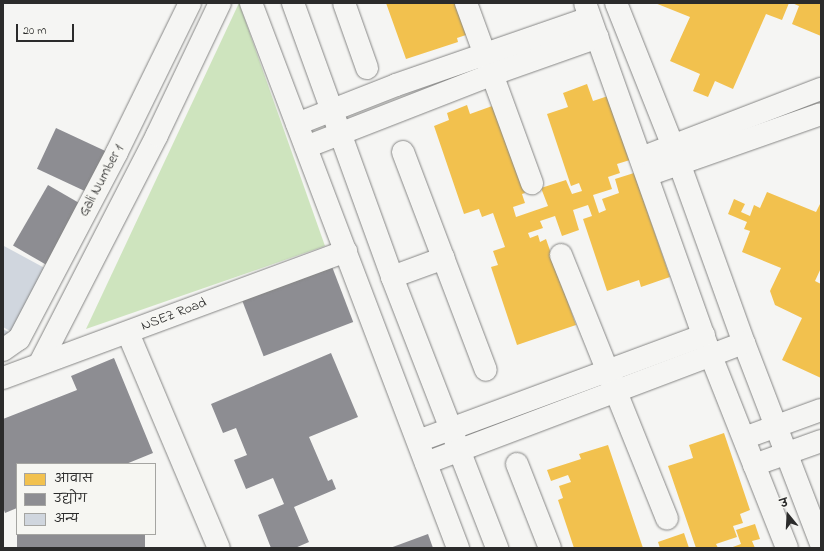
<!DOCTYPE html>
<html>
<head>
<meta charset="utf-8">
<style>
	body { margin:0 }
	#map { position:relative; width:824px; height:551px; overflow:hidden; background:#f5f5f3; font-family:"Indie Flower","Playpen Sans Deva",sans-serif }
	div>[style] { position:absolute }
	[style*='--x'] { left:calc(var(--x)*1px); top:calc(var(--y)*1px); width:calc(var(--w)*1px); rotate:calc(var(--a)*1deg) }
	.green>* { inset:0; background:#cee4be }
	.homes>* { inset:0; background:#f2c14e }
	.industry>* { inset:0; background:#8d8d92; transform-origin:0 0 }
	.building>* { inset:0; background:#d0d6de }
	.roads { filter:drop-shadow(0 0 1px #868685) drop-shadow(0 0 1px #868685) }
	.minor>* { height:22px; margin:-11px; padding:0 11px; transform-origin:11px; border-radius:11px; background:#f5f5f3 }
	span { translate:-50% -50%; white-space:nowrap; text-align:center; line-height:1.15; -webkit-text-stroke:4px #f6f6f2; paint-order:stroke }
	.street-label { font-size:14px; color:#2b2b2b }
	.frame { position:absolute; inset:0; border:4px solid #2b2b2b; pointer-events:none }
	.legend { position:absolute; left:16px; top:463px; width:140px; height:72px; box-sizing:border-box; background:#f6f6f2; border:1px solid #a5a5a2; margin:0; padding:5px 7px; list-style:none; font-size:12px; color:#2b2b2b }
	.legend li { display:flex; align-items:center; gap:8px; height:20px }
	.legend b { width:20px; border:1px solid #a5a5a2 }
	.north { position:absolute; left:768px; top:495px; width:40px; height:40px; -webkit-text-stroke:3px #f6f6f2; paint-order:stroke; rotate:342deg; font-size:11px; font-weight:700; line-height:16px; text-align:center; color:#2b2b2b }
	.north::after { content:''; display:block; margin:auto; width:14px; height:18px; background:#2b2b2b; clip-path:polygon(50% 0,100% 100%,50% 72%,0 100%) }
	.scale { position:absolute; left:16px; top:24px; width:58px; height:18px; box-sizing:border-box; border:2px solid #2b2b2b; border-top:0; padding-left:5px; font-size:12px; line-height:14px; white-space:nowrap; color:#2b2b2b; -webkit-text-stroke:3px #f6f6f2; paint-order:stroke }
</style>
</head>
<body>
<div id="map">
	<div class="green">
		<i style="clip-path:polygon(239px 3px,325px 246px,86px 329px)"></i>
	</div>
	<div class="homes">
		<i style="clip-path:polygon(386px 3px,459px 3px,469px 34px,457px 38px,458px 42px,406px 59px)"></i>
		<i style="clip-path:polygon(655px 3px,789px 3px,782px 20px,766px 14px,733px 89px,715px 81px,708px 97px,693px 91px,700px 74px,670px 61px,690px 17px)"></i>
		<i style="clip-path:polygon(792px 3px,821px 3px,821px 36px,792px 24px,799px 6px)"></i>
		<i style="clip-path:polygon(587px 84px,593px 101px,608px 96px,630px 160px,617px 164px,620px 173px,608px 177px,612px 189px,593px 195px,599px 213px,606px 210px,602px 199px,619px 193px,615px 179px,634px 173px,670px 277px,641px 287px,639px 280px,607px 291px,583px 219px,592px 216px,588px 205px,573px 210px,579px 230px,562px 236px,555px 216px,540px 221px,543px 228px,528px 233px,530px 238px,538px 235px,540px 242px,546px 239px,576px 325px,517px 345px,491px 267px,498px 265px,493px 251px,505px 247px,493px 213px,482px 217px,479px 209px,464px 214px,434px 126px,449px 120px,447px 113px,467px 105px,470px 114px,495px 105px,525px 193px,522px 194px,525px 203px,513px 207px,516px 217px,548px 206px,541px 188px,566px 180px,572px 194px,582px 191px,579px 183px,571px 186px,547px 114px,568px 107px,563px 93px)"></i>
		<i style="clip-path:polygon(767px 192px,816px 212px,821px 202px,821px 268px,815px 281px,821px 284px,821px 378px,782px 360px,802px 318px,775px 305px,770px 291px,781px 268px,742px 252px,750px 231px,744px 229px,747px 222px,728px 214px,734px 199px,745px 204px,741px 212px,750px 216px,754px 205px,760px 208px)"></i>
		<i style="clip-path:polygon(724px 433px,750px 510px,740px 514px,743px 523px,733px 526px,737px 537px,716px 544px,718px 548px,696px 548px,668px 466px,693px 458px,689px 445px)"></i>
		<i style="clip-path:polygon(608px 445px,643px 548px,574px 548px,558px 500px,563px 498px,559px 486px,571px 482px,568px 475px,551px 481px,547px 470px,581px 459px,579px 454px)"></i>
		<i style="clip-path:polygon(755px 524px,760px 539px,752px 541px,755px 548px,730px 548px,741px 544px,736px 530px)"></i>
		<i style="clip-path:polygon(684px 533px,689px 548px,660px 548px,658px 542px)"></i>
	</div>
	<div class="industry">
		<i style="left:56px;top:128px;width:74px;height:45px;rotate:25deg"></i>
		<i style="left:48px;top:185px;width:51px;height:70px;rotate:30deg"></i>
		<i style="left:331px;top:264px;width:62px;height:96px;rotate:69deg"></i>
		<i style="clip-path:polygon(331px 353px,358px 417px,309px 437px,328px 481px,332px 479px,336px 489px,294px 507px,309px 542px,295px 548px,271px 548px,258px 515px,284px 504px,273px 478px,246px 489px,234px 460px,247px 455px,236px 428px,223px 433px,211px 404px)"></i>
		<i style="clip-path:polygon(114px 358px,153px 453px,126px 464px,17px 464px,17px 508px,5px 513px,3px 507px,3px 419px,77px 390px,71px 376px)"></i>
		<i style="left:17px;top:534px;width:128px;height:15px"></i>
		<i style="clip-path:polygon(428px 534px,433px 548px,390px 548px)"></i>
	</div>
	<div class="building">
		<i style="clip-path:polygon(4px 246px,52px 272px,17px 335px,3px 327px)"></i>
		<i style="clip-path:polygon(3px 329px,12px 334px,3px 337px)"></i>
	</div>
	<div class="roads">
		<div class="minor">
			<i style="--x:251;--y:3;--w:583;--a:69.2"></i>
			<i style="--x:293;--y:3;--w:291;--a:70.1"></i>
			<i style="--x:392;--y:277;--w:291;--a:68.8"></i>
			<i style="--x:344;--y:3;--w:69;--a:70.5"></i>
			<i style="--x:466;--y:3;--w:192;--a:69.9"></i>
			<i style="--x:585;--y:3;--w:375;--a:70.4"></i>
			<i style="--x:711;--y:356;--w:206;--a:68.4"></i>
			<i style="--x:616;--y:3;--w:154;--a:68.3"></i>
			<i style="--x:673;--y:146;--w:209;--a:70.2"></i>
			<i style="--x:744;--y:343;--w:215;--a:69"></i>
			<i style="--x:297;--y:124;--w:106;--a:-21.5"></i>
			<i style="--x:396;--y:85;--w:205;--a:-19.1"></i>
			<i style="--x:306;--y:147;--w:201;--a:-21.3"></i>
			<i style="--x:493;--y:74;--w:111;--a:-19.4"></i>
			<i style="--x:403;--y:152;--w:233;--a:69.2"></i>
			<i style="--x:641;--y:158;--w:193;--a:-21"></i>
			<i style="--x:647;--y:175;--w:184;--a:-19.3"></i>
			<i style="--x:561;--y:255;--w:284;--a:68.1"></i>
			<i style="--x:392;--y:277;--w:55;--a:-20.1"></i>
			<i style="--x:128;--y:333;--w:233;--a:67.1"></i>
			<i style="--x:3;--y:350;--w:19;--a:-35"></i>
			<i style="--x:19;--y:339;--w:211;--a:-62.3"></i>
			<i style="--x:117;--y:152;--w:166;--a:-63.9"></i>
			<i style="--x:40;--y:363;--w:256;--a:-62.8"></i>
			<i style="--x:157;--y:135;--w:146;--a:-64.5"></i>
			<i style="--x:3;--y:378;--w:366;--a:-20.3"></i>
			<i style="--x:744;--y:438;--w:82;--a:-20"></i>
			<i style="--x:418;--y:441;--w:305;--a:-20.3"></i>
			<i style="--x:426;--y:463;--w:340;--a:-20.7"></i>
			<i style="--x:517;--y:464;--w:90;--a:68.6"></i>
			<i style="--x:754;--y:465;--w:71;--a:-19.7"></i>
		</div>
	</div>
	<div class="street-label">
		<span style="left:102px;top:181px;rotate:-62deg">Gali Number 1</span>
		<span style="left:174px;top:315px;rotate:-21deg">NSEZ Road</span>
	</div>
	<div class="frame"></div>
	<ul class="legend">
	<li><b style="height:11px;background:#f2c14e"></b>आवास</li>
	<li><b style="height:11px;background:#8d8d92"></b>उद्योग</li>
	<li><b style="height:11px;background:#d0d6de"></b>अन्य</li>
	</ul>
	<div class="north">उ</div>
	<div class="scale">20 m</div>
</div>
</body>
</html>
